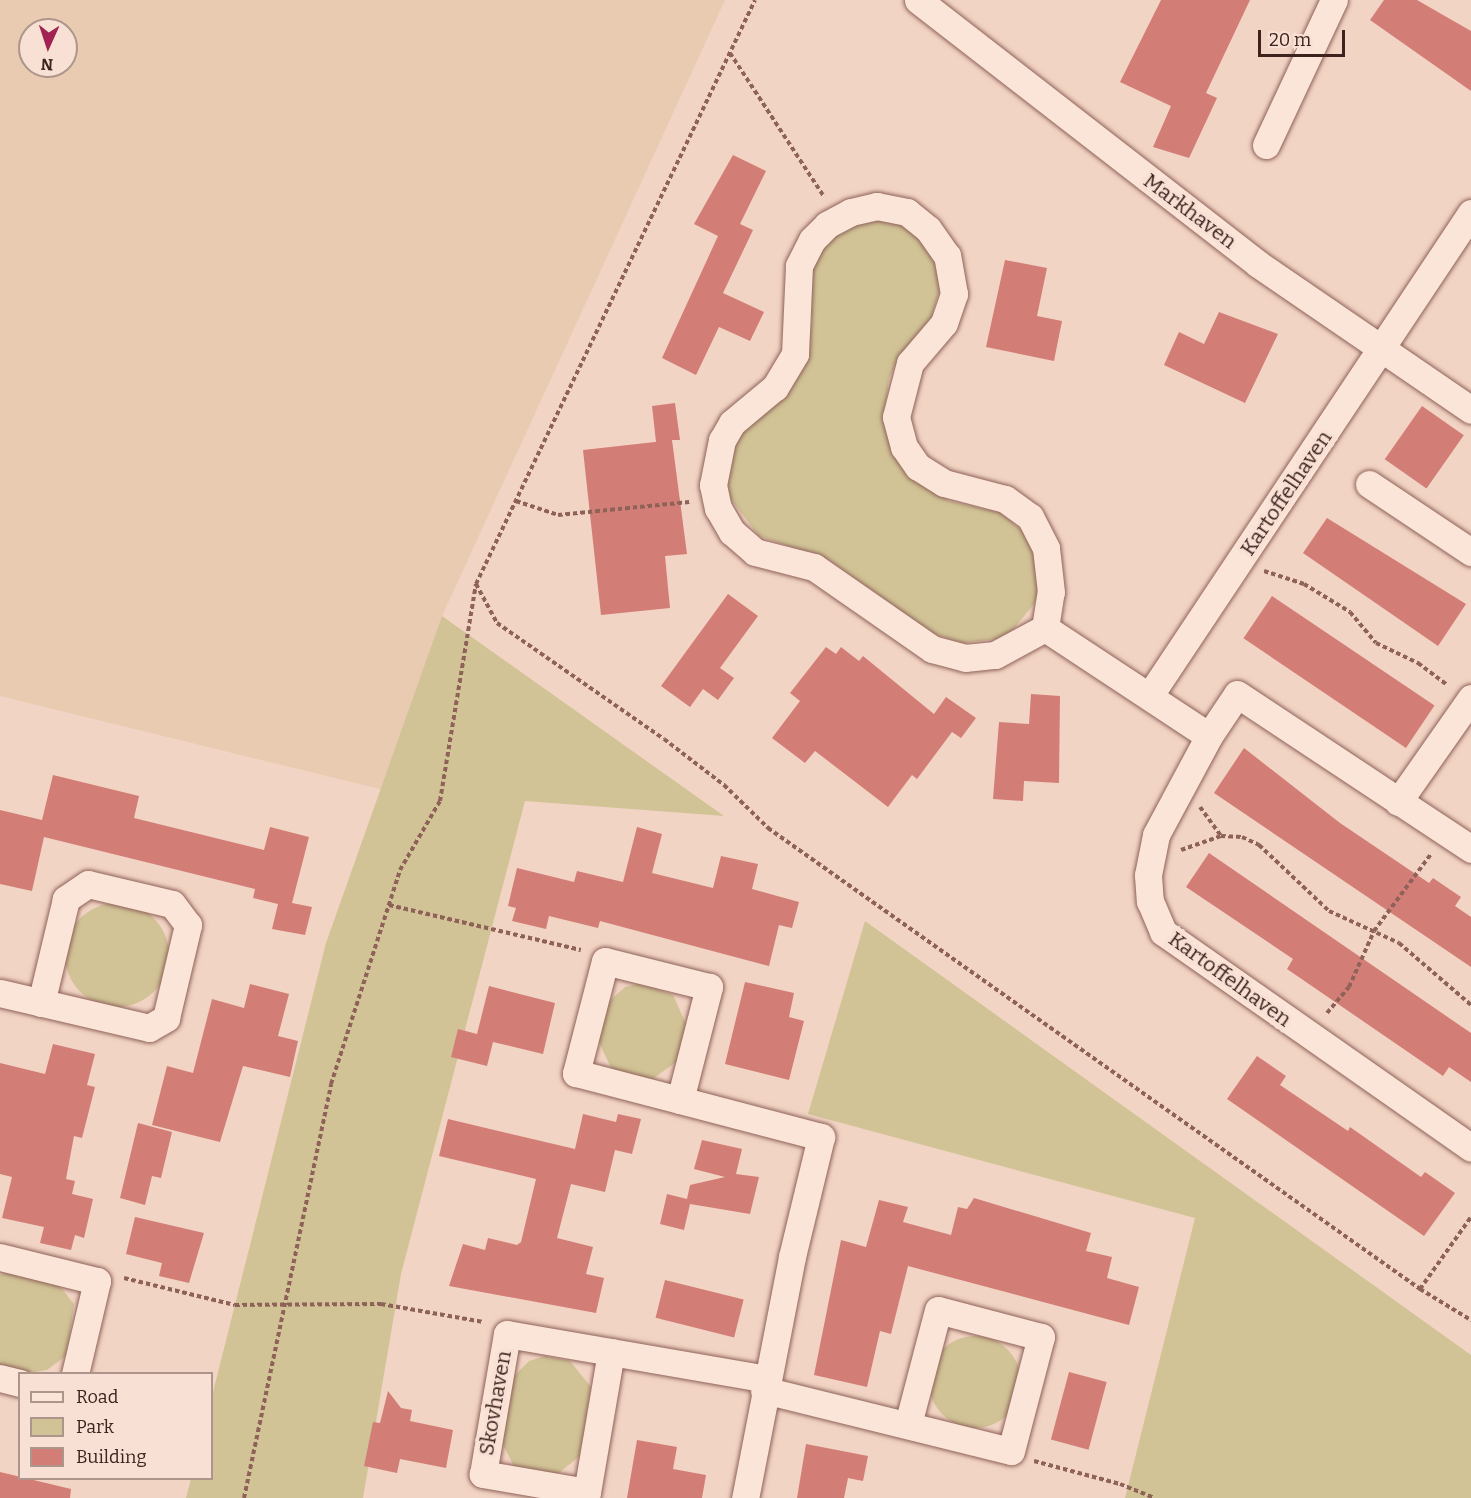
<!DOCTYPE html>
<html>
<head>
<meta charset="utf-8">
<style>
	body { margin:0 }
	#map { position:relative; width:1471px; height:1498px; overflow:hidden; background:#f2d4c4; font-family:Bitter,serif }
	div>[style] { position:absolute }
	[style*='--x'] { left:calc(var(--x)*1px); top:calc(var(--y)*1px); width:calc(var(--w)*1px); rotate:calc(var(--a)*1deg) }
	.farmland>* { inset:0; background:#e8cbb0 }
	.green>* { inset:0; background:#d1c396 }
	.round { border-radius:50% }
	.building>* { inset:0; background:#d37d77; transform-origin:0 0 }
	.path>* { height:4px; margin-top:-2px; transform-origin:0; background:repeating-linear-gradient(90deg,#8e6258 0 4.5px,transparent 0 7.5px) }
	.roads { filter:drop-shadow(0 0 2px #8e6258) drop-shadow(0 0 2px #8e6258) }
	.street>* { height:27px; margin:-13.5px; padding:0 13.5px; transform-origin:13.5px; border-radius:13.5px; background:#fbe4d8 }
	span { translate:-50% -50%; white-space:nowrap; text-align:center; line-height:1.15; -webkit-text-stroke:6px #f8e1d4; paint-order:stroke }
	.street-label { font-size:21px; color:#3d221e }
	.legend { position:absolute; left:18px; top:1372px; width:195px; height:108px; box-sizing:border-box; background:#f8e1d4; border:2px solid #ad958b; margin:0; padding:8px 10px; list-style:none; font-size:18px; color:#3d221e }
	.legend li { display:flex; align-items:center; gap:12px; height:30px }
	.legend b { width:30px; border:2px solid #ad958b }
	.north { position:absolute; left:18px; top:18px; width:60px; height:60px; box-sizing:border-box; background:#f8e1d4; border:2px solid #ad958b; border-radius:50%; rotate:183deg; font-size:16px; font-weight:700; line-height:24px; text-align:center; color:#3d221e }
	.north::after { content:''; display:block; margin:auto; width:21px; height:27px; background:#a22351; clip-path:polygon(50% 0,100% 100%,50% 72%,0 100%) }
	.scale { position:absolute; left:1258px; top:30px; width:87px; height:27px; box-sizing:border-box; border:3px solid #3d221e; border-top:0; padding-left:8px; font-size:18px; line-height:21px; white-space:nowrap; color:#3d221e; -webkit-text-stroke:4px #f8e1d4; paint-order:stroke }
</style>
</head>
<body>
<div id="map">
	<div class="farmland">
		<i style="clip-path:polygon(evenodd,0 0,725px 0,442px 616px,384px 790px,0 696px,0 0,30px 30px,66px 30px,66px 66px,30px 66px,30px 30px)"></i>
	</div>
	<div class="green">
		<i style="clip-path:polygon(876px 219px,894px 221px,923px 240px,939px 270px,940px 288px,930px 321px,897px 361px,889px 379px,884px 416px,917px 482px,950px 501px,1001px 513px,1028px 536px,1037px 552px,1040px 587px,1034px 604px,1012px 631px,996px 639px,961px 643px,932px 633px,829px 560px,759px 536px,730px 498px,726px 466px,738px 433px,788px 389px,807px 356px,812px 319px,807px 282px,817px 250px,843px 226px)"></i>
		<i style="clip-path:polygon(442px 616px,724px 816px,525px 801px,401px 1274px,363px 1498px,186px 1498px,191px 1479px,212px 1478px,212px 1396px,326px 943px)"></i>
		<i class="round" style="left:65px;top:903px;width:104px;height:104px"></i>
		<i style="clip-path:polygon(865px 921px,1471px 1355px,1471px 1498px,1125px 1498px,1195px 1218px,808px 1114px)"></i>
		<i style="clip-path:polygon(641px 983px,673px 995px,687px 1026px,679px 1060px,651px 1080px,612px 1070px,598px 1040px,606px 1004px,625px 987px)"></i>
		<i style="clip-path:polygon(9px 1272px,58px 1284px,74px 1304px,67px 1355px,47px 1370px,30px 1373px,0 1366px,0 1275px)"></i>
		<i class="round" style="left:929px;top:1336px;width:92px;height:92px"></i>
		<i style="clip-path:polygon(545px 1356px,570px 1361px,591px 1387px,581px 1455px,555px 1476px,515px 1468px,500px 1439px,511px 1379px,529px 1361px)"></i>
	</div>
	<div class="building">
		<i style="clip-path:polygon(1161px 0,1250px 0,1206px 93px,1217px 98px,1189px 158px,1153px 147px,1171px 106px,1120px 82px)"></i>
		<i style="clip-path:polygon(1384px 0,1417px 0,1471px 31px,1471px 91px,1370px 20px)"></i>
		<i style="clip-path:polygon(733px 155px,766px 171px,740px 224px,753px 230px,723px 293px,764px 312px,750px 341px,719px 327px,696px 375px,662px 358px,718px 236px,694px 224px)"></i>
		<i style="clip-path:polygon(1005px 260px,1047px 268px,1037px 316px,1062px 321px,1054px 361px,986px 347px)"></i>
		<i style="clip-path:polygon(1219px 312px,1278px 334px,1245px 403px,1164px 365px,1179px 332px,1204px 344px)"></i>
		<i style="clip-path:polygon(675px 403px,680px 440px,672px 440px,687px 554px,665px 556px,670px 608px,601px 615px,583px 450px,664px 441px,656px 442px,652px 406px)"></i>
		<i style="left:1422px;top:406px;width:51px;height:65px;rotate:35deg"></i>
		<i style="clip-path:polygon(1327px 518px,1466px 604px,1438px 646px,1303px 553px)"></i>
		<i style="clip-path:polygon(728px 594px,758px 616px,720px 668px,734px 678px,718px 700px,703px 689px,690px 707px,661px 686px)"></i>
		<i style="left:1272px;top:596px;width:196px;height:51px;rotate:34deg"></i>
		<i style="clip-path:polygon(826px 647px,836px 654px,841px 647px,859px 661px,863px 656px,934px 714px,946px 697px,976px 718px,961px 738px,952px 732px,917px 779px,912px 775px,888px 807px,815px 751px,805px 763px,772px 738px,800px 701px,790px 693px)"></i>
		<i style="clip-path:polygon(1031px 694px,1060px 696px,1059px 783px,1024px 781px,1023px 801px,993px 799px,999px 722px,1029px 724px)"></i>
		<i style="clip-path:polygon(1244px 748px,1340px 823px,1429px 883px,1433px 878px,1461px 897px,1455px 906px,1471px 917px,1471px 967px,1214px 793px)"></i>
		<i style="clip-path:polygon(53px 775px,139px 796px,134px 818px,264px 850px,270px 827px,309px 837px,292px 903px,312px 907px,305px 935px,272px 929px,278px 904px,253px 898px,255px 889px,44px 837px,32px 891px,0 884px,0 810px,42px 820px)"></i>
		<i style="clip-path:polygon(637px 827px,662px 834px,652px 873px,713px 888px,721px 856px,758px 864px,752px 889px,799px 902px,792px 928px,779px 925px,769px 966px,600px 921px,598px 928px,549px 916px,546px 929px,512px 921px,516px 908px,508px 906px,517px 868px,574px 882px,577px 871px,623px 882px)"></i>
		<i style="clip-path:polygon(1209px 853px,1471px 1033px,1471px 1082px,1449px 1067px,1443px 1076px,1287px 969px,1293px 959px,1186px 887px)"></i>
		<i style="clip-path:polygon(745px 982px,794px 993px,789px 1017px,804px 1021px,789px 1080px,725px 1064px)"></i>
		<i style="clip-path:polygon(250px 984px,289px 994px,278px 1036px,298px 1041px,290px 1077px,243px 1066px,220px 1142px,152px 1125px,167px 1066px,193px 1073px,212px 999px,244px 1008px)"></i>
		<i style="clip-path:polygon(489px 986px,555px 1003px,543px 1054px,493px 1042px,487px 1066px,451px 1057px,458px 1029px,477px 1034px)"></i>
		<i style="clip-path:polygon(53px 1044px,95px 1054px,87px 1085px,95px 1087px,82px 1138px,74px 1136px,66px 1179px,75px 1181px,72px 1194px,93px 1199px,84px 1238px,75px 1235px,71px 1250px,40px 1243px,44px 1227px,2px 1218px,12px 1177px,0 1174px,0 1063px,45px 1074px)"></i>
		<i style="clip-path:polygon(1257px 1056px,1286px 1076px,1280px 1085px,1348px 1131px,1350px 1127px,1421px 1177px,1425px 1172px,1455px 1193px,1424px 1236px,1227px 1099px)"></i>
		<i style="clip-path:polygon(583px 1114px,616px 1122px,618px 1114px,641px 1119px,632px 1154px,615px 1150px,605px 1192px,571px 1184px,557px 1238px,593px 1247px,586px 1274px,604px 1278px,596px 1313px,449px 1286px,463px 1244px,485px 1250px,488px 1238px,517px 1245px,521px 1242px,536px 1179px,439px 1156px,448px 1119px,575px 1149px)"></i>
		<i style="clip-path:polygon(138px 1123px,172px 1132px,161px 1178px,152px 1176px,145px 1205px,120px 1198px)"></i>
		<i style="clip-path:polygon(702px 1140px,742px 1149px,736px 1174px,759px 1177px,750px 1214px,690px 1204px,684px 1230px,660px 1224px,667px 1194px,687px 1199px,690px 1185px,725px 1177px,694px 1169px)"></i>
		<i style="clip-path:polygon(974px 1198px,1091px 1233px,1086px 1251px,1112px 1257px,1107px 1278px,1139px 1287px,1129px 1325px,908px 1266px,891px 1334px,880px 1331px,867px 1387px,814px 1375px,841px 1240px,866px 1247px,879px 1200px,908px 1207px,903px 1222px,951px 1235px,958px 1207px,967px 1209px)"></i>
		<i style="clip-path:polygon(135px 1217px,204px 1233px,189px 1283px,159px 1276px,162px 1263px,126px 1254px)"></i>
		<i style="left:665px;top:1280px;width:81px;height:39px;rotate:14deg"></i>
		<i style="left:1069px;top:1372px;width:39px;height:70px;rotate:15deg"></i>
		<i style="clip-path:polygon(388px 1391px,401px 1408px,412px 1410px,410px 1421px,453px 1430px,446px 1468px,400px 1459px,397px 1473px,364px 1466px,373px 1422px,380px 1423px)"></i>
		<i style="clip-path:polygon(637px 1440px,677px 1447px,673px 1469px,706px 1475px,702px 1498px,627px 1498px)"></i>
		<i style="clip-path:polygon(806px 1444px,868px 1456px,863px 1481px,848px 1478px,844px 1498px,797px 1498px)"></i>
		<i style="clip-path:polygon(0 1472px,71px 1489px,70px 1498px,0 1498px)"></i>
	</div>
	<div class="path">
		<i style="--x:730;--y:53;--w:170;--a:56.8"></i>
		<i style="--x:516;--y:501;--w:44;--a:18.4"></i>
		<i style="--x:558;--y:515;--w:132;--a:-5.7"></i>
		<i style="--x:1264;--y:571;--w:42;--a:18"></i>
		<i style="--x:1304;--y:584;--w:54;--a:31.3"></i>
		<i style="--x:1350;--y:612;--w:40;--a:50"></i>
		<i style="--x:1376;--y:643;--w:47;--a:25.5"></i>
		<i style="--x:1418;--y:663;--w:36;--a:37"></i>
		<i style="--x:476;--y:584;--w:44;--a:61.7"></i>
		<i style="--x:497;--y:623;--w:203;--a:34.8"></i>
		<i style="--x:664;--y:739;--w:76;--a:37.5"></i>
		<i style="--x:724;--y:785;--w:62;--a:44.3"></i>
		<i style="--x:768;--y:828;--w:799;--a:35.26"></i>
		<i style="--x:1420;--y:1289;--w:88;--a:-54.7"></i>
		<i style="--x:1200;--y:807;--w:36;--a:54"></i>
		<i style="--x:1181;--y:850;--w:42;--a:-19.3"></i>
		<i style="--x:1221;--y:836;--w:21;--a:3"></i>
		<i style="--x:1242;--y:837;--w:19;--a:25"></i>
		<i style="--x:1259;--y:845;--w:96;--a:43.3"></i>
		<i style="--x:1329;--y:911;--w:77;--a:24.6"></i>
		<i style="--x:1399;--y:943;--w:95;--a:40.7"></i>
		<i style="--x:389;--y:905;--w:197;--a:13.2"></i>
		<i style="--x:1327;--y:1013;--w:34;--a:-50"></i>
		<i style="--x:1349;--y:987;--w:61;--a:-65.9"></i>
		<i style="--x:1374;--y:931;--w:96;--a:-53.5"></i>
		<i style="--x:124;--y:1278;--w:114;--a:13.7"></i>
		<i style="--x:235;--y:1305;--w:146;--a:-0.4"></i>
		<i style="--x:381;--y:1304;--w:104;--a:10"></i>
		<i style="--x:1420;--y:1289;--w:60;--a:31.3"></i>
		<i style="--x:1034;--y:1461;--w:89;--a:15"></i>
		<i style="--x:1120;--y:1484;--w:37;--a:22"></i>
		<i style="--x:244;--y:1498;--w:423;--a:-78.1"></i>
		<i style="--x:331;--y:1084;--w:225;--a:-72.1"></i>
		<i style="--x:400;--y:870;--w:80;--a:-59.9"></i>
		<i style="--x:440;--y:801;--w:220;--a:-80.6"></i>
		<i style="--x:476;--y:584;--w:647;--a:-64.46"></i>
	</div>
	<div class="roads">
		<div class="street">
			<i style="--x:918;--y:0;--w:430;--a:37.8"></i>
			<i style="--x:1258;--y:264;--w:258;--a:34.4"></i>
			<i style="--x:1266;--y:145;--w:160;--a:-64.9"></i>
			<i style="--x:1369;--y:484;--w:123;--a:33.7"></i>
			<i style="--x:1045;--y:628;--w:36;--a:-81"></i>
			<i style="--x:1051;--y:592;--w:44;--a:-96.5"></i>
			<i style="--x:1046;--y:548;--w:35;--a:-117"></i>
			<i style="--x:1030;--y:517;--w:31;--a:-144"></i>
			<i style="--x:1005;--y:499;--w:63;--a:-165.3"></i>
			<i style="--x:944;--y:483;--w:31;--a:-148"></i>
			<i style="--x:918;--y:467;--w:24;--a:-125"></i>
			<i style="--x:904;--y:447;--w:31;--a:-105"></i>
			<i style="--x:896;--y:417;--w:56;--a:-75.5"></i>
			<i style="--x:910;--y:363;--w:52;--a:-49.6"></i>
			<i style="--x:944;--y:323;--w:31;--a:-71"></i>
			<i style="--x:954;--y:294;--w:39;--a:-100"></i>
			<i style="--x:947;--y:256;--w:33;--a:-125"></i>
			<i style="--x:928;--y:229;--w:27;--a:-141"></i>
			<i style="--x:907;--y:212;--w:31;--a:-169"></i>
			<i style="--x:877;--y:206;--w:27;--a:167"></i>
			<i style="--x:851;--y:212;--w:27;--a:152"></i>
			<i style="--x:827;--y:225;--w:21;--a:135"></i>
			<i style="--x:812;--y:240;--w:29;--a:117"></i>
			<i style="--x:799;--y:266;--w:88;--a:92.6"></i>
			<i style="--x:795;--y:354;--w:39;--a:121"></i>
			<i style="--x:775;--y:387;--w:56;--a:140.1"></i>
			<i style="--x:732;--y:423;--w:20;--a:120"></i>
			<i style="--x:722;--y:440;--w:46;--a:101.3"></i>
			<i style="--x:713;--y:485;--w:24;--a:78"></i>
			<i style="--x:718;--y:508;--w:28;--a:60"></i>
			<i style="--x:732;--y:532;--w:30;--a:41"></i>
			<i style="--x:755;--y:552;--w:61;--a:14.3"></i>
			<i style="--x:814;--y:567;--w:144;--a:34.8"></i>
			<i style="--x:932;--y:649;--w:34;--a:15"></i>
			<i style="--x:965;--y:658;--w:30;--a:-6"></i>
			<i style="--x:995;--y:655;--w:57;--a:-28.4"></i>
			<i style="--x:1045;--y:628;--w:196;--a:33.4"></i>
			<i style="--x:1209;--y:736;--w:112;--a:118.2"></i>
			<i style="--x:1156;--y:835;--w:41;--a:101.3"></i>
			<i style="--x:1148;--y:875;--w:26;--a:86"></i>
			<i style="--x:1150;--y:901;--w:34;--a:67"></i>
			<i style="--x:1163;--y:932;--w:376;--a:35"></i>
			<i style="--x:1150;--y:695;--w:579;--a:-56.34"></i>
			<i style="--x:1209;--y:736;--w:50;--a:-56.3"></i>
			<i style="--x:1237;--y:694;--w:281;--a:33.5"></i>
			<i style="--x:1398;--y:802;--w:127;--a:-54.9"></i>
			<i style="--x:0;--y:993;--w:153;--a:13.2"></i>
			<i style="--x:149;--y:1028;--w:20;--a:-30"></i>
			<i style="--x:166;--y:1018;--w:96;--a:-76.7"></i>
			<i style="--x:188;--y:925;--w:26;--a:-127"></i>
			<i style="--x:172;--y:904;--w:86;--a:-166.6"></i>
			<i style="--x:88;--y:884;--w:27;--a:146"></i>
			<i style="--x:66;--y:899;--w:107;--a:103.5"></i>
			<i style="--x:680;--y:1100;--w:117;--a:-75.6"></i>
			<i style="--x:709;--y:987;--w:107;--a:-166"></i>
			<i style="--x:605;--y:961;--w:116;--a:104.5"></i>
			<i style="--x:576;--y:1073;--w:107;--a:14.6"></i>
			<i style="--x:680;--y:1100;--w:146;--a:14.7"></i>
			<i style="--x:821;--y:1137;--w:123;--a:103.6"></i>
			<i style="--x:792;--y:1257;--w:246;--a:101"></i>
			<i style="--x:0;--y:1257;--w:100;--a:13.9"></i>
			<i style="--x:97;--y:1281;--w:96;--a:103.3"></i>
			<i style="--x:611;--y:1352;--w:142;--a:99.7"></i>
			<i style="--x:587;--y:1492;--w:106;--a:-170.2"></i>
			<i style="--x:483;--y:1474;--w:142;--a:-80.3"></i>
			<i style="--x:507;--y:1334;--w:264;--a:9.8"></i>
			<i style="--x:0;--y:1378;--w:21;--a:14"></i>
			<i style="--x:764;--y:1390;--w:254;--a:13.9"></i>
			<i style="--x:1011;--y:1451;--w:118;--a:-75.3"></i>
			<i style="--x:1041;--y:1337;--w:106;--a:-165.3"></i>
			<i style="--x:938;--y:1310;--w:118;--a:104.7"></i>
		</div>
	</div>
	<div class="street-label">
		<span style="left:1190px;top:211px;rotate:37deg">Markhaven</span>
		<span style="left:1286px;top:493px;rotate:-56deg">Kartoffelhaven</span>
		<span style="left:1230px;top:979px;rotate:36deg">Kartoffelhaven</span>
		<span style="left:495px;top:1403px;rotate:-80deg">Skovhaven</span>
	</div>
	<ul class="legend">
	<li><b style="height:8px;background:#fbe4d8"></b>Road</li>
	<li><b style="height:16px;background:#d1c396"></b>Park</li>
	<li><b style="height:16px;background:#d37d77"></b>Building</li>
	</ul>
	<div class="north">N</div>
	<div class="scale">20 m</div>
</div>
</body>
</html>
